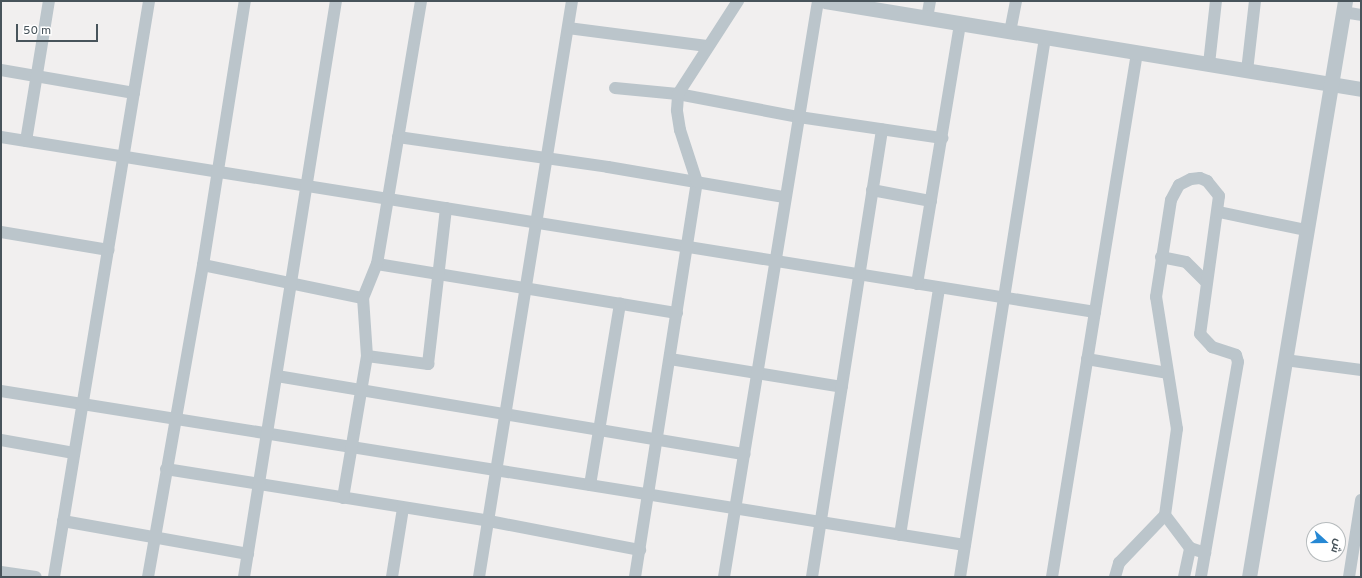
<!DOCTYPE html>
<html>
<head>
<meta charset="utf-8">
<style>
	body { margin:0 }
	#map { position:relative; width:1362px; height:578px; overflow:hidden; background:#f1efef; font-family:Overpass,Cairo,sans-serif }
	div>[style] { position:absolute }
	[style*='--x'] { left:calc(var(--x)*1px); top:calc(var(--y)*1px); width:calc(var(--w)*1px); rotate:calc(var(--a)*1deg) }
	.minor>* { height:12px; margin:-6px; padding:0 6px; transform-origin:6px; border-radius:6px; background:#bbc5cb }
	.tertiary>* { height:15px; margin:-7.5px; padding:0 7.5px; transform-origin:7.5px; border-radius:7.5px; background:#bbc5cb }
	span { translate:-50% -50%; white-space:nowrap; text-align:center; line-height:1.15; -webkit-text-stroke:3.5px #fff; paint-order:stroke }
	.frame { position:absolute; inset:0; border:2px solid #48545b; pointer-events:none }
	.north { position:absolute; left:1306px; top:522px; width:40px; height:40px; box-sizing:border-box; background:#fff; border:1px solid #b6bbbd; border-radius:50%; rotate:111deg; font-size:11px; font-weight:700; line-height:16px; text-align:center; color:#48545b }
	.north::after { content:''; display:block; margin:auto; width:14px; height:18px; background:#2688d4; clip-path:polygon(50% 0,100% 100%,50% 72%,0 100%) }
	.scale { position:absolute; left:16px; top:24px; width:82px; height:18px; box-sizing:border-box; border:2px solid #48545b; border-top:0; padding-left:5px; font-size:12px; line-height:14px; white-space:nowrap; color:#48545b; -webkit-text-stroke:3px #fff; paint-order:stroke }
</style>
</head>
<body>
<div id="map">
	<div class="minor">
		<i style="--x:1343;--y:12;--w:18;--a:9"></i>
		<i style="--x:927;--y:18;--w:17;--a:-80"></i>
		<i style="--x:568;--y:28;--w:140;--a:7.4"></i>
		<i style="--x:1010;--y:32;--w:32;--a:-79"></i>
		<i style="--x:1209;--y:64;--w:63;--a:-83.7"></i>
		<i style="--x:1;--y:70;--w:135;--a:9.8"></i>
		<i style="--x:1247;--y:71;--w:70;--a:-83.5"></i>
		<i style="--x:615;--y:88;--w:63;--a:5.4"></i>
		<i style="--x:678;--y:94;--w:123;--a:10.8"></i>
		<i style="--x:799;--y:117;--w:145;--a:8.4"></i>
		<i style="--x:1;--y:137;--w:1108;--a:9.09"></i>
		<i style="--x:398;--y:137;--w:212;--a:8.1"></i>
		<i style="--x:608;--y:167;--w:179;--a:9.7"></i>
		<i style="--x:26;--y:141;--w:142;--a:-80.7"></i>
		<i style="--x:872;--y:190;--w:60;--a:10.6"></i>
		<i style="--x:1219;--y:212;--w:88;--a:11.8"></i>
		<i style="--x:1;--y:232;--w:109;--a:9.5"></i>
		<i style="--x:1161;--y:257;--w:25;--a:11"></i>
		<i style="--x:1186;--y:262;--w:28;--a:45"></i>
		<i style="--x:377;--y:264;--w:304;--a:9.3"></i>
		<i style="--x:203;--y:265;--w:163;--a:11.7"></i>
		<i style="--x:917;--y:284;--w:265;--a:-80.6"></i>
		<i style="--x:367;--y:356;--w:62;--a:7.5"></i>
		<i style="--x:428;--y:364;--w:157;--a:-83.4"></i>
		<i style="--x:670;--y:359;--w:174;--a:9.2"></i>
		<i style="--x:1087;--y:359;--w:81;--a:9.9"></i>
		<i style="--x:1285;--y:360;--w:77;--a:7.5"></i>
		<i style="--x:277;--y:376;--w:474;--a:9.5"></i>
		<i style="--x:1;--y:391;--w:976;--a:9.08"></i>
		<i style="--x:1;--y:440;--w:74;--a:10.1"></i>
		<i style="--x:166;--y:469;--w:327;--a:9.1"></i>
		<i style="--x:489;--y:521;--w:154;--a:10.9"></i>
		<i style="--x:590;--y:485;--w:184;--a:-80.6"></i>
		<i style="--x:343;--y:498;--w:144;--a:-80.4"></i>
		<i style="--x:367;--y:356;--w:58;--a:-93.9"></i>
		<i style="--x:363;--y:298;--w:37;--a:-68"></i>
		<i style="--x:377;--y:264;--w:267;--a:-80.5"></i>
		<i style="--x:1165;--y:515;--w:41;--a:52.9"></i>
		<i style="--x:1190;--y:548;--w:16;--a:18"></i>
		<i style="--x:63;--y:521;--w:188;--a:10.1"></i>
		<i style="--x:900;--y:535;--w:250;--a:-81"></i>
		<i style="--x:1;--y:572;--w:35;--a:8"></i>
		<i style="--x:54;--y:577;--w:584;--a:-80.63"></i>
		<i style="--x:148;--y:577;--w:317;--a:-80"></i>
		<i style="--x:203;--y:265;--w:267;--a:-81"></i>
		<i style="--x:244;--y:577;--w:583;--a:-80.93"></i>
		<i style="--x:392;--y:577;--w:70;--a:-80.9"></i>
		<i style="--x:479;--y:577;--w:583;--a:-80.83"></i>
		<i style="--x:635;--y:577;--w:400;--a:-81.1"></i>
		<i style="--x:697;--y:182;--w:55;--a:-108.1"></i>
		<i style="--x:680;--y:130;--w:20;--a:-99"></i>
		<i style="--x:677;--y:110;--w:16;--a:-86"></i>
		<i style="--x:678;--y:94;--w:111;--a:-57.2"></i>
		<i style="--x:724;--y:577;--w:584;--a:-80.73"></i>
		<i style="--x:812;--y:577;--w:453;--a:-81.1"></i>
		<i style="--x:960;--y:577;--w:546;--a:-81.04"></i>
		<i style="--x:1052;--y:577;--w:531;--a:-80.79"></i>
		<i style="--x:1115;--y:577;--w:15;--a:-74"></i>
		<i style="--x:1119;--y:563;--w:66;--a:-46.2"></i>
		<i style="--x:1165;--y:515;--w:87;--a:-82.1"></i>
		<i style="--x:1177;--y:429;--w:134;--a:-99"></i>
		<i style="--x:1156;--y:297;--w:98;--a:-81.2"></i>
		<i style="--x:1171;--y:200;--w:17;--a:-62"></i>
		<i style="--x:1179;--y:185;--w:13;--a:-27"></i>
		<i style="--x:1191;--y:179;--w:9;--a:-6"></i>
		<i style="--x:1200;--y:178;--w:8;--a:23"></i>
		<i style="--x:1207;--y:181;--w:19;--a:51"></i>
		<i style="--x:1219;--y:196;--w:139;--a:97.8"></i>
		<i style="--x:1200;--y:334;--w:18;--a:47"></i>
		<i style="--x:1212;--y:347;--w:25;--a:18"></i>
		<i style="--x:1236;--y:355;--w:7;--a:74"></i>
		<i style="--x:1238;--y:362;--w:218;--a:99.8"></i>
		<i style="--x:1184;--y:577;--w:30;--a:-78"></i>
		<i style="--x:1349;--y:577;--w:78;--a:-81.1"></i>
	</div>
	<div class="tertiary">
		<i style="--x:825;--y:1;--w:543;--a:9.32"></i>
		<i style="--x:1249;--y:577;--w:584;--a:-80.54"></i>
	</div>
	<div class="frame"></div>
	<div class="north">ش</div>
	<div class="scale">50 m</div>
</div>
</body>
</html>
